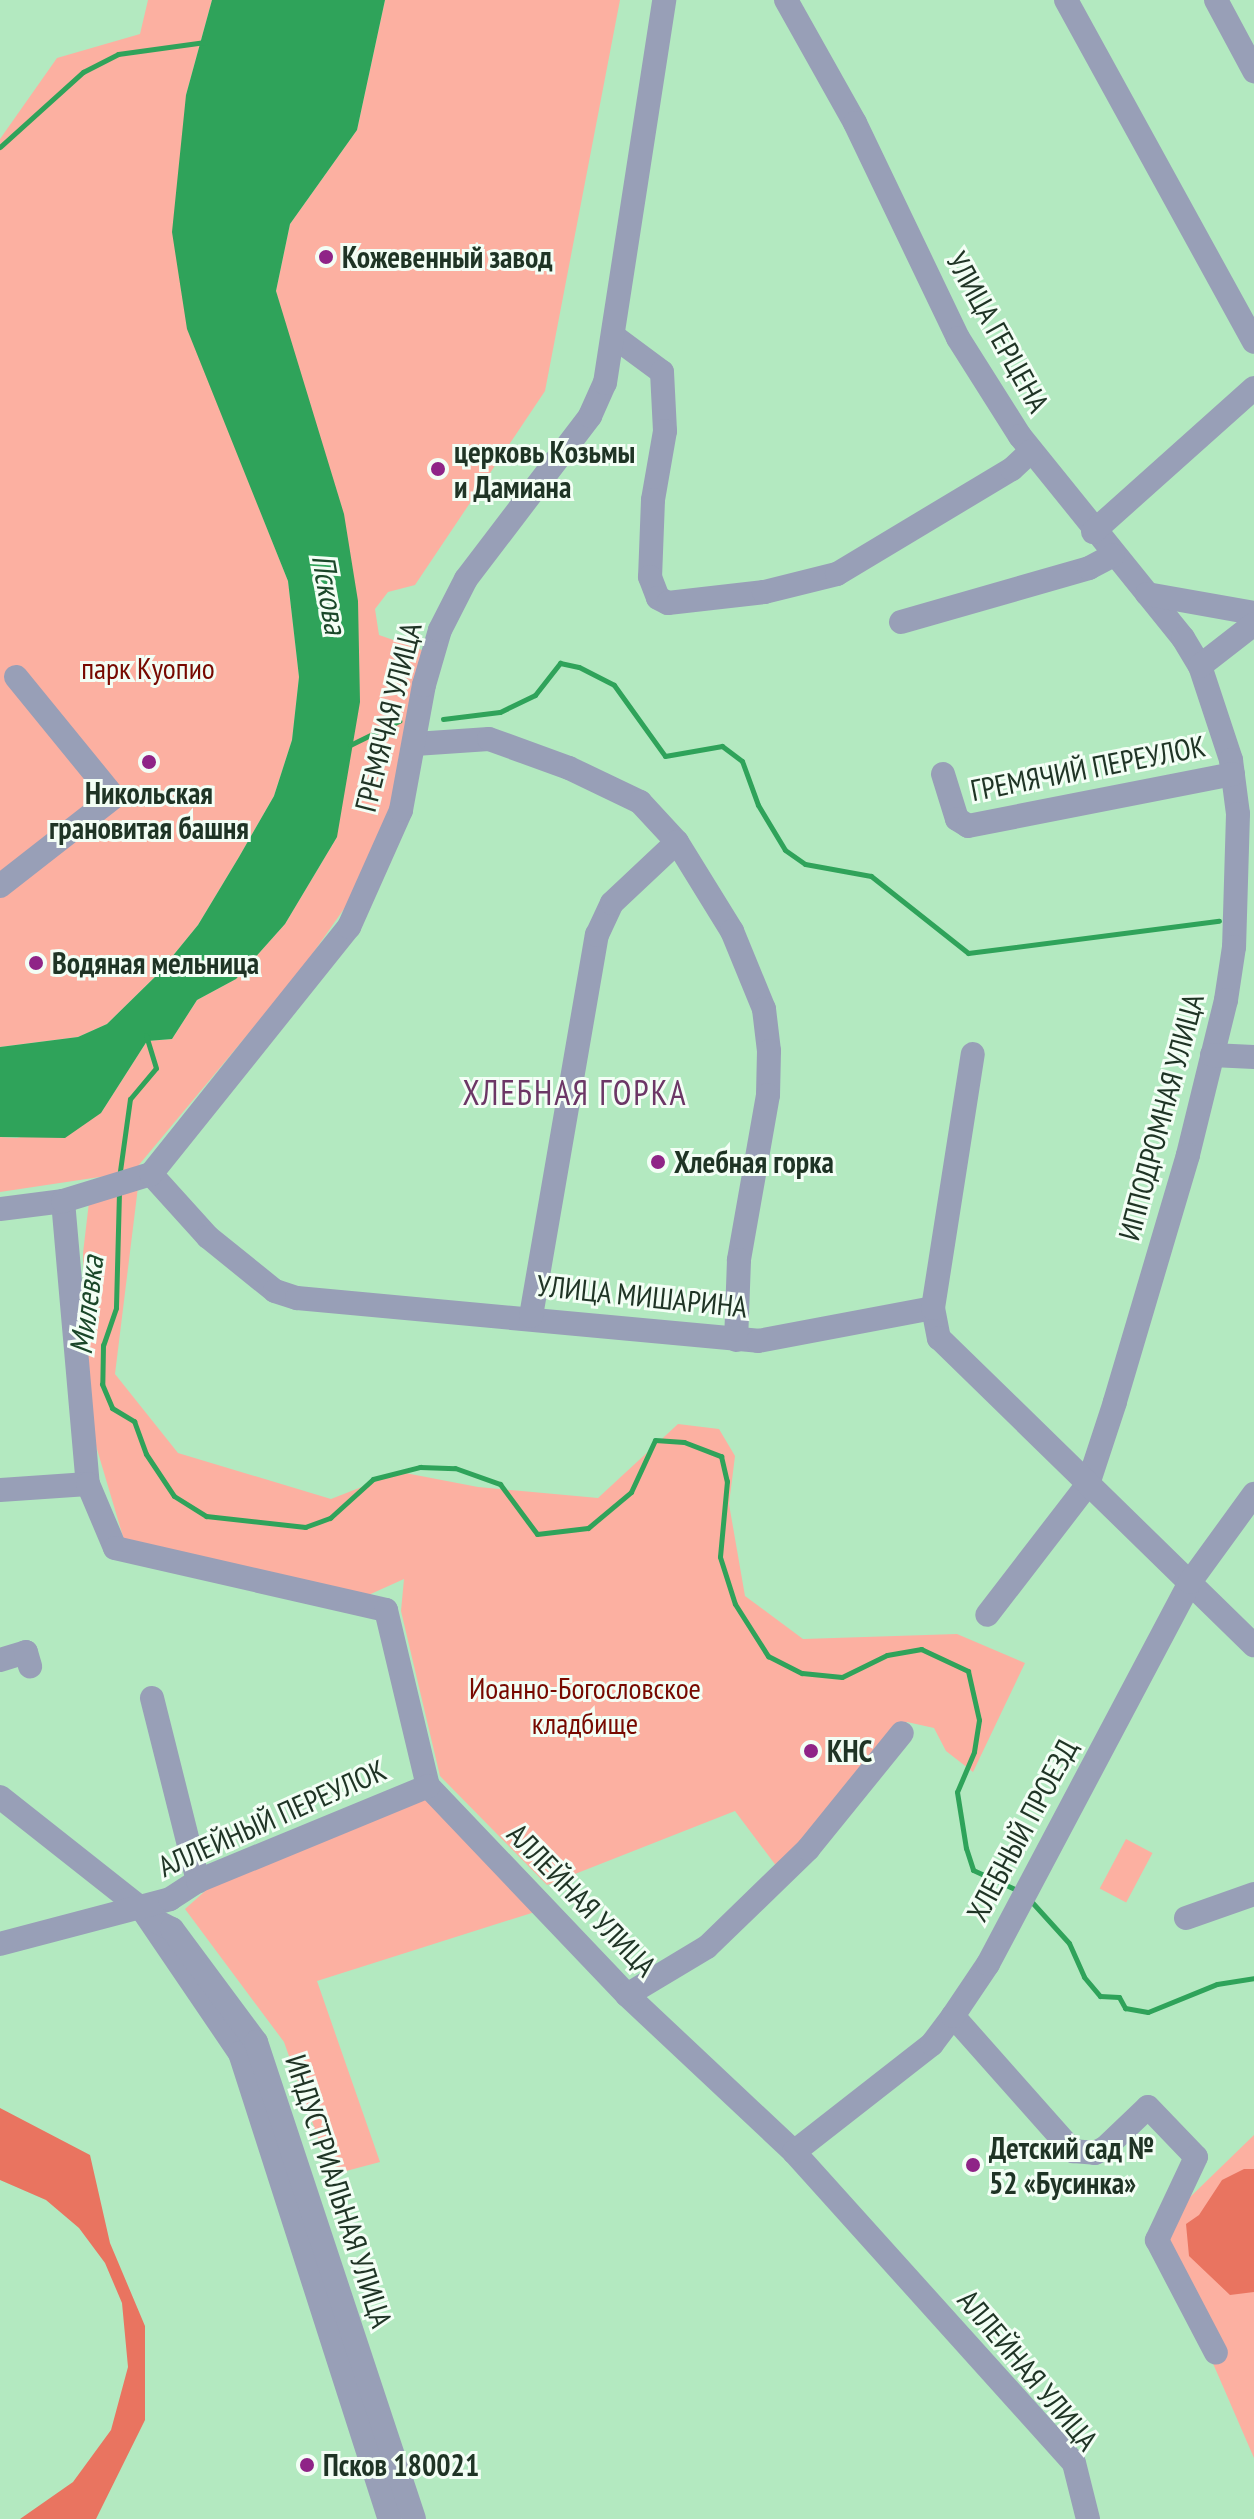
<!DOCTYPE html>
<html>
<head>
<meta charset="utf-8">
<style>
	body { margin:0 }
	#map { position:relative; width:1254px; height:2519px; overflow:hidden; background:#b3e9c0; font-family:"PT Sans Narrow",sans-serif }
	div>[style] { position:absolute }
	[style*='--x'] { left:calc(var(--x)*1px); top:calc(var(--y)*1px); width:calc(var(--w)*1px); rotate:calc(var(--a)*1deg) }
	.green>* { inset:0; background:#fcb0a1; transform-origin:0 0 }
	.forest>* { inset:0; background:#e97460 }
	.water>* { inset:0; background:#2fa35a }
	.stream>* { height:5px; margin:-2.5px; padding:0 2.5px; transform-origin:2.5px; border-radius:2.5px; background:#2fa35a }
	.minor>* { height:24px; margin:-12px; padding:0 12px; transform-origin:12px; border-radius:12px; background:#989fb7 }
	.dots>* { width:22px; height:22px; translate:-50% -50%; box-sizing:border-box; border:4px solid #f3fef5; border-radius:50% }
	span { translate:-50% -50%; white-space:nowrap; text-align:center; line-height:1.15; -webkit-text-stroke:6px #f3fef5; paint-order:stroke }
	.poi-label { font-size:30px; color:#1f3425; font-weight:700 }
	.left { translate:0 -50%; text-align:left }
	.street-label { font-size:30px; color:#1f3425 }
	.park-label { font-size:30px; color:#770900 }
	.water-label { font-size:32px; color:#1a4729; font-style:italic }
	.quarter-label { font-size:34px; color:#6c3766; letter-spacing:2px }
</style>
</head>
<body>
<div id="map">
	<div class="green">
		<i style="clip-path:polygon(148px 0,212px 0,186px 95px,249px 482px,288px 581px,299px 677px,292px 740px,274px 796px,239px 857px,198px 925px,158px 974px,107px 1024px,78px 1037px,0 1047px,0 139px,57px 58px,140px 34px)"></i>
		<i style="clip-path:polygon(385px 0,620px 0,545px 391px,415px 585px,388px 592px,375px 609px,379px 635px,422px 650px,395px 798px,353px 896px,299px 973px,133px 1172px,0 1192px,0 1137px,17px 1138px,101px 1113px,147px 1041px,172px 1039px,197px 1000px,236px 979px,285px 924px,337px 837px,293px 359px,276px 291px,290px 224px,357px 130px)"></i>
		<i style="clip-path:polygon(138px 1187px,115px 1374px,178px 1453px,331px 1499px,400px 1472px,478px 1487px,598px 1498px,678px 1424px,719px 1429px,735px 1456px,729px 1504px,745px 1596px,803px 1639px,957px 1634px,1025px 1663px,973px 1772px,946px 1751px,934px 1728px,907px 1722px,780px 1871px,735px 1811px,547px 1885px,440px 1776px,401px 1611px,404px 1579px,364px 1597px,124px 1540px,88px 1419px,83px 1253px,89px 1202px)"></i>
		<i style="clip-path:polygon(426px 1793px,538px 1911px,317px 1981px,380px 2162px,331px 2175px,284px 2042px,185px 1909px,213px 1884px)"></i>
		<i style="left:1126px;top:1839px;width:30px;height:56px;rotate:28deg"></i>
		<i style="clip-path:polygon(1254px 2135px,1254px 2458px,1179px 2285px,1152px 2234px)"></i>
	</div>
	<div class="forest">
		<i style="clip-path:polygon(0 2108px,90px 2155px,110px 2243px,145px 2326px,145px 2420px,96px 2519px,20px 2519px,73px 2482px,111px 2430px,128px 2367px,122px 2303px,105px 2263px,79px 2228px,46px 2200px,0 2180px)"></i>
		<i style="clip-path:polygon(1244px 2169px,1254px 2169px,1254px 2292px,1230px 2295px,1189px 2256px,1186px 2224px,1199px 2215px,1222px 2180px)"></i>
	</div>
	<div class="water">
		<i style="clip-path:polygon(212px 0,385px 0,357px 130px,290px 224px,276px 291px,344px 514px,358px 601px,360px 702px,337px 837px,285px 924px,236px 979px,197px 1000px,172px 1039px,147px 1041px,101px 1113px,65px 1138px,0 1137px,0 1047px,78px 1037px,107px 1024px,158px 974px,198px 925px,239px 857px,274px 796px,292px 740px,299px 677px,288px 581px,187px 329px,172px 232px,186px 95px)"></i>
	</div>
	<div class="stream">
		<i style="--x:0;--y:147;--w:112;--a:-42.1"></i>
		<i style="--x:83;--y:72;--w:39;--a:-27"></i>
		<i style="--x:118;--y:54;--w:88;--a:-7.9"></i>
		<i style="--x:443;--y:719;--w:57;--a:-7"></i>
		<i style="--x:500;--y:712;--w:39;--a:-26"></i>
		<i style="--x:535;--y:695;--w:41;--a:-52"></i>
		<i style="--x:560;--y:663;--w:19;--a:12"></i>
		<i style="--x:579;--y:667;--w:39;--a:27"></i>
		<i style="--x:614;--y:685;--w:87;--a:54.3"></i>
		<i style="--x:665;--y:756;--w:58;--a:-10"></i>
		<i style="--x:722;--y:746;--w:25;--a:37"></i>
		<i style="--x:742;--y:761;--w:47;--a:70"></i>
		<i style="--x:758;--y:805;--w:52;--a:59"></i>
		<i style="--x:785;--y:850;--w:24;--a:35"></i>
		<i style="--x:805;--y:864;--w:67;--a:10.3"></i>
		<i style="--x:871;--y:876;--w:124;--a:38.4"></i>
		<i style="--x:968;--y:953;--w:253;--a:-7.3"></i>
		<i style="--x:350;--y:745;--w:55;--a:-26.1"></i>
		<i style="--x:119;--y:1178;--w:80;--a:-82.1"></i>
		<i style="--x:130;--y:1099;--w:40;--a:-50"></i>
		<i style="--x:156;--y:1068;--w:34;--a:-107"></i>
		<i style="--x:119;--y:1192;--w:116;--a:91.5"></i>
		<i style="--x:116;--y:1308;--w:39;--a:109"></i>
		<i style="--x:103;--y:1345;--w:39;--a:91"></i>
		<i style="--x:102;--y:1384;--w:26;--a:67"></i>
		<i style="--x:112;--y:1408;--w:26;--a:31"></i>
		<i style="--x:134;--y:1421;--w:35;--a:70"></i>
		<i style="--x:146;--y:1454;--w:50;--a:56.3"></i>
		<i style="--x:174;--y:1496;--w:38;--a:32"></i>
		<i style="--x:206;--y:1516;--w:100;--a:6.3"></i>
		<i style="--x:305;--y:1527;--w:27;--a:-20"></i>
		<i style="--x:330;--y:1518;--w:58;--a:-42.2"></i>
		<i style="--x:373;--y:1479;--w:49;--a:-14.3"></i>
		<i style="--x:420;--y:1467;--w:35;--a:2"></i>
		<i style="--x:455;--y:1468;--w:48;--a:19.6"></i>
		<i style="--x:500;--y:1484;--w:62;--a:53.5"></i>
		<i style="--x:537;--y:1534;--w:51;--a:-6.7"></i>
		<i style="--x:588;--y:1528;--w:56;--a:-39.9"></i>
		<i style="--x:631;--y:1492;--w:57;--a:-65.2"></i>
		<i style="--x:655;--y:1440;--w:29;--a:4"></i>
		<i style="--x:684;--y:1442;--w:40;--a:21"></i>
		<i style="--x:721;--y:1456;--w:26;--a:77"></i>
		<i style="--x:727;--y:1481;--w:76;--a:95.3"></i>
		<i style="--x:720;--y:1557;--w:49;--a:72.3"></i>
		<i style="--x:735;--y:1604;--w:62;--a:57.6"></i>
		<i style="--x:768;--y:1656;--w:38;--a:27"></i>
		<i style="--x:802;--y:1673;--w:40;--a:5.7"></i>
		<i style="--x:842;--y:1677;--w:50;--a:-26.1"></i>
		<i style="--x:887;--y:1655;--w:35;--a:-10"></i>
		<i style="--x:921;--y:1649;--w:52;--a:25.1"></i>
		<i style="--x:968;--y:1671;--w:50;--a:77.3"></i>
		<i style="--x:979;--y:1720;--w:32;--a:99"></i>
		<i style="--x:974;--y:1752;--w:43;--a:113"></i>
		<i style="--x:957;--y:1792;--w:57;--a:80.9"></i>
		<i style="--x:966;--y:1848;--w:23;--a:72"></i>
		<i style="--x:973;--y:1870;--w:51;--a:24.5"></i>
		<i style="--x:1030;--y:1900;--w:58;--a:47.8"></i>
		<i style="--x:1069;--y:1943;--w:37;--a:66"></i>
		<i style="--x:1084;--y:1977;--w:25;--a:50"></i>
		<i style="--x:1100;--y:1996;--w:19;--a:3"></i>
		<i style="--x:1119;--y:1997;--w:13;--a:61"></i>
		<i style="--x:1125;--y:2008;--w:23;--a:10"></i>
		<i style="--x:1148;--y:2012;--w:74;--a:-22.1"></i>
		<i style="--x:1217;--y:1984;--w:37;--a:-9"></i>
	</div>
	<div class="minor">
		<i style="--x:786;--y:0;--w:141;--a:60.7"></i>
		<i style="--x:855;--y:123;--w:238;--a:64.4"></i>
		<i style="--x:958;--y:338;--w:116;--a:57.7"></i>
		<i style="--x:1020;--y:436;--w:260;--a:51.1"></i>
		<i style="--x:1183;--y:638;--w:33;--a:59"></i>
		<i style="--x:1200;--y:666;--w:99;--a:71.7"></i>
		<i style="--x:1231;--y:760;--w:54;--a:82.6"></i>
		<i style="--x:1238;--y:814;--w:133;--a:91.7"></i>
		<i style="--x:1234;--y:947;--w:54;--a:98.6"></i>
		<i style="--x:1226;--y:1000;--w:160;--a:103.8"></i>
		<i style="--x:1188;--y:1155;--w:258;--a:106.5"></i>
		<i style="--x:1115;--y:1402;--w:86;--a:108.2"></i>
		<i style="--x:1088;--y:1484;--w:165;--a:127.6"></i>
		<i style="--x:1066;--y:0;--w:390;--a:61.2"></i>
		<i style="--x:1216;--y:0;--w:81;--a:61.8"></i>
		<i style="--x:616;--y:338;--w:57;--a:36.5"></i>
		<i style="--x:662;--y:372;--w:59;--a:87.1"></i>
		<i style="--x:665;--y:431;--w:70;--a:99.9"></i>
		<i style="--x:653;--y:500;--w:77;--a:92.2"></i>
		<i style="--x:650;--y:577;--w:22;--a:69"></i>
		<i style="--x:658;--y:598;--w:11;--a:27"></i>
		<i style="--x:668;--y:603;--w:97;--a:-6.5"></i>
		<i style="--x:764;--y:592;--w:75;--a:-13.9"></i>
		<i style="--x:837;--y:574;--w:204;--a:-31"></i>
		<i style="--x:1012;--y:469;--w:26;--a:-43"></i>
		<i style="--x:1093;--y:532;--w:216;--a:-41.8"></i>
		<i style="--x:1147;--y:594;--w:109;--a:10.1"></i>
		<i style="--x:901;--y:622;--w:196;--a:-16"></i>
		<i style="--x:1089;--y:568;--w:27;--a:-28"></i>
		<i style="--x:1200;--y:666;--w:68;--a:-37.9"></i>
		<i style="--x:415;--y:744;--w:74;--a:-3.9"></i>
		<i style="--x:489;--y:739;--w:85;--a:19.9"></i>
		<i style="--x:569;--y:768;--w:79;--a:25.6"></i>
		<i style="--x:640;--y:802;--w:54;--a:47.2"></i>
		<i style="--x:677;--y:842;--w:105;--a:58.3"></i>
		<i style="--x:732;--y:931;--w:84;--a:67.7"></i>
		<i style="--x:764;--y:1009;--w:42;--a:83.2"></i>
		<i style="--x:769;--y:1051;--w:44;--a:91.3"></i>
		<i style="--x:768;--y:1095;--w:168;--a:100"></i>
		<i style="--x:739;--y:1260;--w:80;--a:92.1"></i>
		<i style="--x:943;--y:774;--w:47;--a:72.7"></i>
		<i style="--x:957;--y:819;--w:13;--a:32"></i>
		<i style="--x:968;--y:826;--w:270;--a:-11.1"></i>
		<i style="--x:0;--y:886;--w:145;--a:-38"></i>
		<i style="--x:114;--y:797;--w:155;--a:-129.2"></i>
		<i style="--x:1212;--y:1055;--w:42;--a:2.7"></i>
		<i style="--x:151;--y:1174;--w:85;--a:47.9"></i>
		<i style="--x:208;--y:1237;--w:86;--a:38.9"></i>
		<i style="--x:275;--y:1291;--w:23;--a:18"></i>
		<i style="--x:297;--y:1298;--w:463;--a:5.3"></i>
		<i style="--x:758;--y:1341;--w:178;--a:-10.7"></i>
		<i style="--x:933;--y:1308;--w:31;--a:79"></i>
		<i style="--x:939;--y:1338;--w:440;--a:44.3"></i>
		<i style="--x:63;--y:1201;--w:284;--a:85"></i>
		<i style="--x:0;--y:1209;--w:64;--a:-7.2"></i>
		<i style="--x:63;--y:1201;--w:92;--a:-17.1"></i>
		<i style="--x:151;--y:1174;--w:317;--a:-51.3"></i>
		<i style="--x:349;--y:927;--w:128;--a:-66"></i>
		<i style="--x:401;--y:810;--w:127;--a:-79.6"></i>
		<i style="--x:424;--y:685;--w:57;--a:-73.8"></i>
		<i style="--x:440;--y:630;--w:57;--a:-63"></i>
		<i style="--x:466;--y:579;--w:205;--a:-52.7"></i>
		<i style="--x:590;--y:416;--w:36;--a:-66"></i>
		<i style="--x:605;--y:383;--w:388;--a:-81.2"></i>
		<i style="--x:933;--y:1308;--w:257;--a:-81.1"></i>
		<i style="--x:531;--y:1316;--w:387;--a:-80.2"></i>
		<i style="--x:597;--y:935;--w:35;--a:-65"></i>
		<i style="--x:612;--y:903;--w:89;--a:-43.2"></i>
		<i style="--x:0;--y:1490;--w:88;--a:-3.9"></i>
		<i style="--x:88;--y:1484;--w:69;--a:67.1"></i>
		<i style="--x:115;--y:1548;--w:278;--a:12.9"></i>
		<i style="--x:386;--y:1610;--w:181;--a:76.6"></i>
		<i style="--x:428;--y:1786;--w:289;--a:46.4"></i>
		<i style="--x:627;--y:1995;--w:229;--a:43.2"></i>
		<i style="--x:794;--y:2152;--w:418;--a:48"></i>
		<i style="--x:1074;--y:2463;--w:58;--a:76"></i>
		<i style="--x:0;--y:1660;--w:27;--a:-17"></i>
		<i style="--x:26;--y:1652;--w:15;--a:74"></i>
		<i style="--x:152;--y:1698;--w:189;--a:75.9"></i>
		<i style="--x:0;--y:1797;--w:181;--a:38.3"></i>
		<i style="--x:142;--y:1909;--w:174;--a:55.8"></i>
		<i style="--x:240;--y:2053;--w:490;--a:72.2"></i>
		<i style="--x:148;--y:1917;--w:27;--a:27"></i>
		<i style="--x:172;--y:1929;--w:141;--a:53.4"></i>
		<i style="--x:256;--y:2042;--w:502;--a:71.67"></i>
		<i style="--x:1186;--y:1918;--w:72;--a:-19.4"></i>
		<i style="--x:0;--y:1944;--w:176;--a:-14.8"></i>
		<i style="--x:170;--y:1899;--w:33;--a:-33"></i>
		<i style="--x:198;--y:1881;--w:249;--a:-22.4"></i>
		<i style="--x:627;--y:1995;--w:93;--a:-31"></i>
		<i style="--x:707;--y:1947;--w:141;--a:-44.1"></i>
		<i style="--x:808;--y:1849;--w:149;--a:-51"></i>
		<i style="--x:953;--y:2016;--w:181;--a:48.4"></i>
		<i style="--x:1073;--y:2151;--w:22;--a:5"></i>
		<i style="--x:1095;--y:2153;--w:11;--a:-27"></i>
		<i style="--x:1105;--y:2148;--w:59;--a:-43.6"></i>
		<i style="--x:1148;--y:2107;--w:69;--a:46.2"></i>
		<i style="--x:1196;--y:2157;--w:92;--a:115.2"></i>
		<i style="--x:1157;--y:2240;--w:127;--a:62.4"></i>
		<i style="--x:794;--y:2152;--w:175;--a:-38"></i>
		<i style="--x:932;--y:2044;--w:35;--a:-53"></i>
		<i style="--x:953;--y:2016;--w:63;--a:-56.1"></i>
		<i style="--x:988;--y:1964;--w:432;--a:-62.1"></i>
		<i style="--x:1190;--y:1582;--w:109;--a:-54"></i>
	</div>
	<div class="dots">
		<i style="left:326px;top:257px;background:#8f2487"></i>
		<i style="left:438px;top:469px;background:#8f2487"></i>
		<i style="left:149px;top:762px;background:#8f2487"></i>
		<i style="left:36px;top:963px;background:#8f2487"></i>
		<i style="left:658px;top:1162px;background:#8f2487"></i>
		<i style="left:811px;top:1751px;background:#8f2487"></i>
		<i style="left:973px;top:2165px;background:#8f2487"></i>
		<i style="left:307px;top:2465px;background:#8f2487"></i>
	</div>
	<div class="poi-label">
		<span class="left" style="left:342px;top:257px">Кожевенный завод</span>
		<span class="left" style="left:454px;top:469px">церковь Козьмы<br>и Дамиана</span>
		<span style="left:149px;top:810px">Никольская<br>грановитая башня</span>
		<span class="left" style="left:52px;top:963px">Водяная мельница</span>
		<span class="left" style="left:674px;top:1162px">Хлебная горка</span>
		<span class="left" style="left:827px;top:1751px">КНС</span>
		<span class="left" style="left:989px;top:2165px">Детский сад №<br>52 «Бусинка»</span>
		<span class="left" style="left:323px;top:2465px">Псков 180021</span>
	</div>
	<div class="street-label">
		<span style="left:998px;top:332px;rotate:61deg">УЛИЦА ГЕРЦЕНА</span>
		<span style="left:388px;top:717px;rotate:-76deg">ГРЕМЯЧАЯ УЛИЦА</span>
		<span style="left:1088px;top:768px;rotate:-11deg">ГРЕМЯЧИЙ ПЕРЕУЛОК</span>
		<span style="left:1161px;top:1117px;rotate:-75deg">ИППОДРОМНАЯ УЛИЦА</span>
		<span style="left:642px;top:1296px;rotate:6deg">УЛИЦА МИШАРИНА</span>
		<span style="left:272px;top:1818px;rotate:-24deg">АЛЛЕЙНЫЙ ПЕРЕУЛОК</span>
		<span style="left:1022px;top:1830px;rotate:-62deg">ХЛЕБНЫЙ ПРОЕЗД</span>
		<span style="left:582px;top:1900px;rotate:46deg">АЛЛЕЙНАЯ УЛИЦА</span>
		<span style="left:339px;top:2191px;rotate:72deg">ИНДУСТРИАЛЬНАЯ УЛИЦА</span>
		<span style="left:1028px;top:2370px;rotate:50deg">АЛЛЕЙНАЯ УЛИЦА</span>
	</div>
	<div class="park-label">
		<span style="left:148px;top:668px">парк Куопио</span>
		<span style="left:585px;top:1705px">Иоанно-Богословское<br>кладбище</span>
	</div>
	<div class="water-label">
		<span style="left:330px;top:594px;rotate:80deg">Пскова</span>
		<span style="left:86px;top:1305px;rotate:-83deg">Милевка</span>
	</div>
	<div class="quarter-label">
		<span style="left:575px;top:1093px">ХЛЕБНАЯ ГОРКА</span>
	</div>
</div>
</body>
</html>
